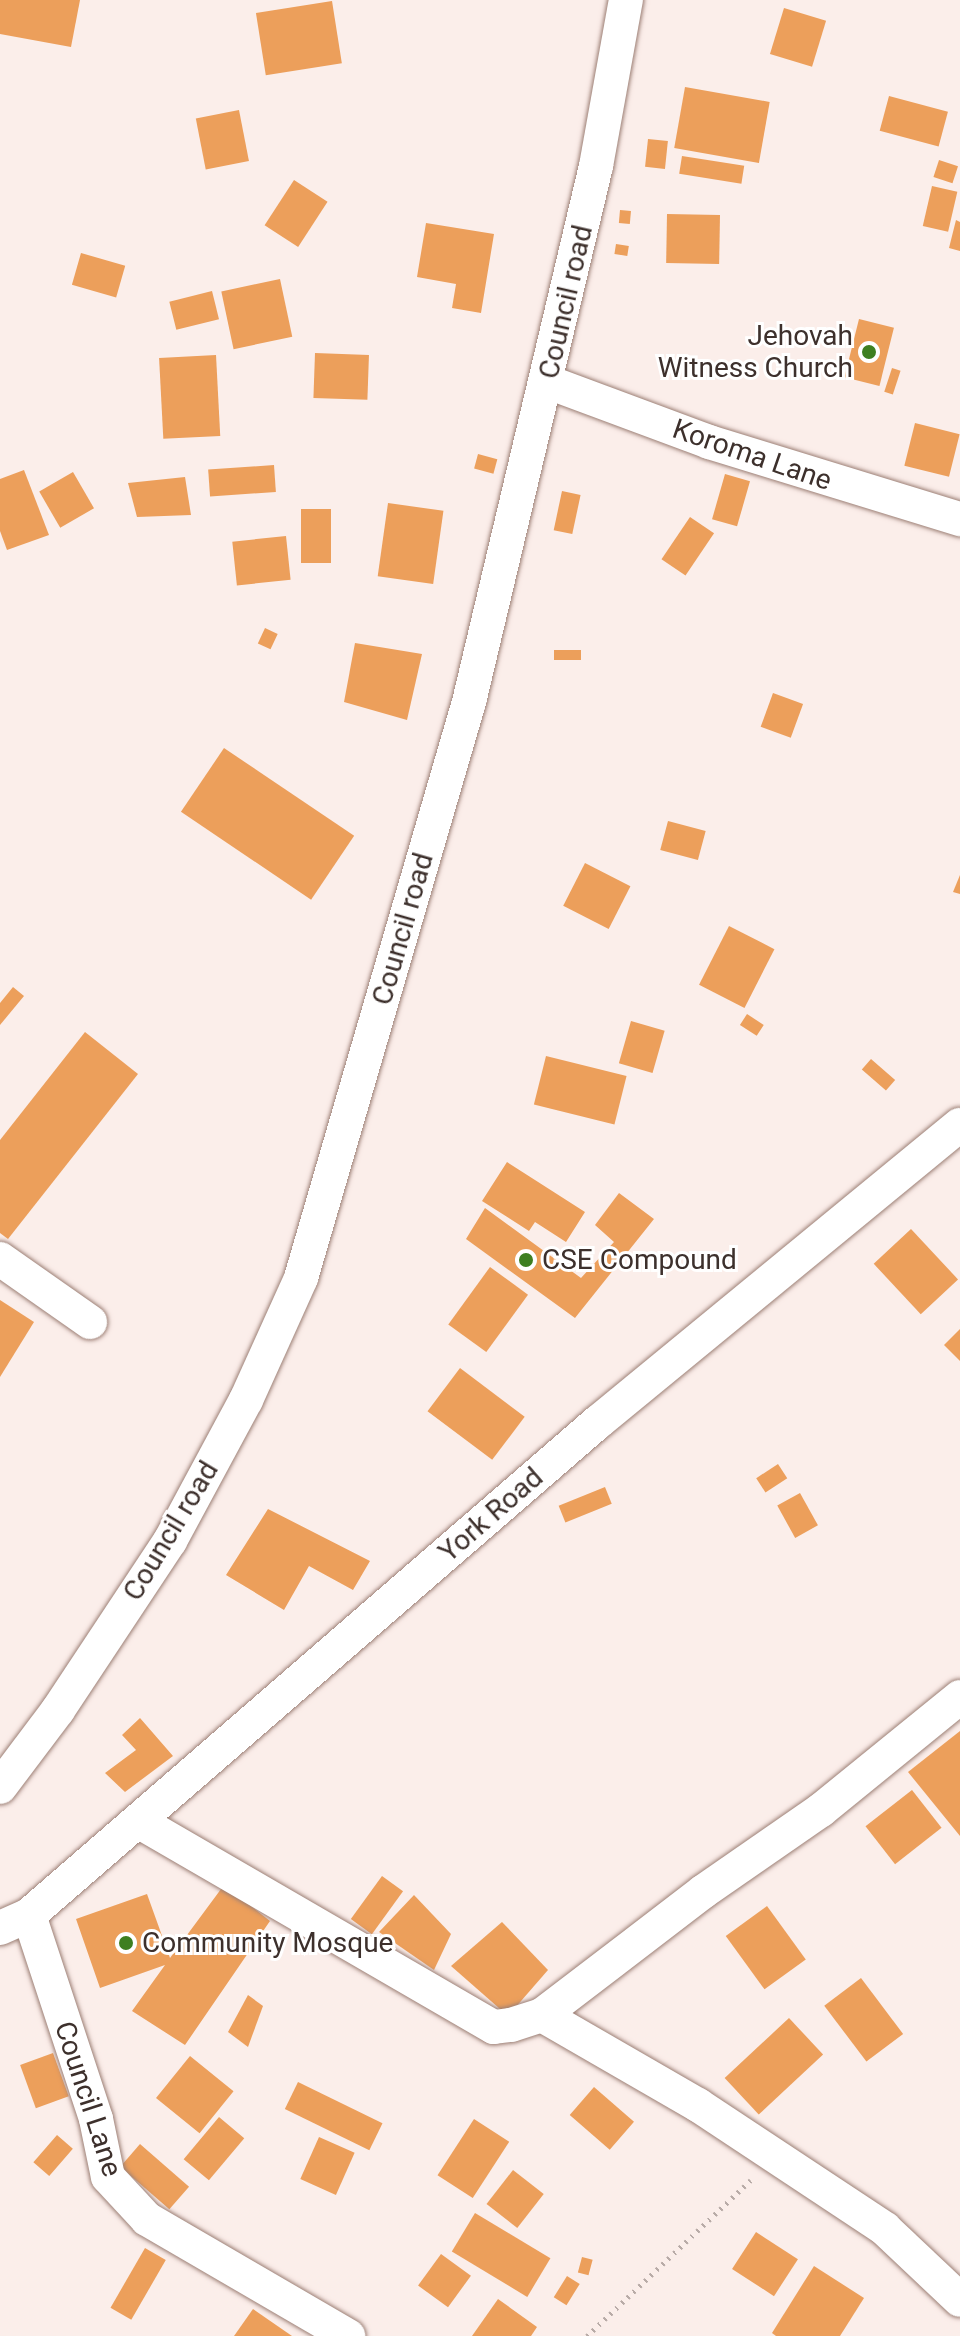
<!DOCTYPE html>
<html>
<head>
<meta charset="utf-8">
<style>
	body { margin:0 }
	#map { position:relative; width:960px; height:2336px; overflow:hidden; background:#fbeeea; font-family:Roboto,sans-serif }
	div>[style] { position:absolute }
	[style*='--x'] { left:calc(var(--x)*1px); top:calc(var(--y)*1px); width:calc(var(--w)*1px); rotate:calc(var(--a)*1deg) }
	.building>* { inset:0; background:#ec9f5b; transform-origin:0 0 }
	.path>* { height:5px; margin-top:-2.5px; transform-origin:0; background:repeating-linear-gradient(90deg,#b8aba7 0 2px,transparent 0 8px) }
	.roads { filter:drop-shadow(0 0 2px #9c7f75) drop-shadow(0 0 2px #9c7f75) }
	.street>* { height:34px; margin:-17px; padding:0 17px; transform-origin:17px; border-radius:17px; background:#fff }
	.dots>* { width:22px; height:22px; translate:-50% -50%; box-sizing:border-box; border:4px solid #fff; border-radius:50% }
	span { translate:-50% -50%; white-space:nowrap; text-align:center; line-height:1.15; -webkit-text-stroke:6px #fff; paint-order:stroke }
	.street-label { font-size:28px; color:#3d302c }
	.poi-label { font-size:28px; color:#3d302c }
	.right { translate:-100% -50%; text-align:right }
	.left { translate:0 -50%; text-align:left }
</style>
</head>
<body>
<div id="map">
	<div class="building">
		<i style="clip-path:polygon(0 0,80px 0,71px 47px,0 34px)"></i>
		<i style="left:332px;top:1px;width:63px;height:77px;rotate:81deg"></i>
		<i style="left:784px;top:8px;width:44px;height:48px;rotate:17deg"></i>
		<i style="left:685px;top:87px;width:86px;height:62px;rotate:10deg"></i>
		<i style="left:889px;top:96px;width:61px;height:36px;rotate:15deg"></i>
		<i style="left:239px;top:110px;width:52px;height:44px;rotate:79deg"></i>
		<i style="left:648px;top:139px;width:20px;height:28px;rotate:6deg"></i>
		<i style="left:682px;top:156px;width:63px;height:18px;rotate:9deg"></i>
		<i style="left:939px;top:160px;width:20px;height:18px;rotate:18deg"></i>
		<i style="left:294px;top:180px;width:40px;height:54px;rotate:33deg"></i>
		<i style="left:932px;top:186px;width:26px;height:41px;rotate:13deg"></i>
		<i style="left:620px;top:210px;width:11px;height:13px;rotate:5deg"></i>
		<i style="left:667px;top:214px;width:53px;height:49px;rotate:1deg"></i>
		<i style="clip-path:polygon(956px 220px,960px 222px,960px 251px,949px 248px)"></i>
		<i style="clip-path:polygon(426px 223px,494px 234px,481px 313px,452px 308px,456px 284px,417px 277px)"></i>
		<i style="left:616px;top:244px;width:13px;height:10px;rotate:9deg"></i>
		<i style="left:81px;top:253px;width:46px;height:33px;rotate:16deg"></i>
		<i style="left:280px;top:279px;width:59px;height:60px;rotate:78deg"></i>
		<i style="left:212px;top:291px;width:29px;height:44px;rotate:76deg"></i>
		<i style="left:859px;top:319px;width:36px;height:60px;rotate:14deg"></i>
		<i style="left:315px;top:353px;width:54px;height:45px;rotate:2deg"></i>
		<i style="left:216px;top:355px;width:81px;height:57px;rotate:87deg"></i>
		<i style="left:892px;top:368px;width:9px;height:25px;rotate:18deg"></i>
		<i style="left:915px;top:423px;width:46px;height:44px;rotate:14deg"></i>
		<i style="left:478px;top:454px;width:20px;height:15px;rotate:15deg"></i>
		<i style="left:274px;top:465px;width:27px;height:66px;rotate:86deg"></i>
		<i style="clip-path:polygon(24px 470px,49px 535px,7px 550px,0 531px,0 479px)"></i>
		<i style="left:73px;top:472px;width:42px;height:39px;rotate:60deg"></i>
		<i style="left:725px;top:474px;width:26px;height:47px;rotate:16deg"></i>
		<i style="clip-path:polygon(185px 477px,191px 515px,137px 517px,128px 483px)"></i>
		<i style="left:562px;top:491px;width:19px;height:40px;rotate:12deg"></i>
		<i style="left:388px;top:503px;width:56px;height:74px;rotate:8deg"></i>
		<i style="left:301px;top:509px;width:30px;height:54px"></i>
		<i style="left:690px;top:517px;width:29px;height:51px;rotate:34deg"></i>
		<i style="left:286px;top:536px;width:44px;height:54px;rotate:84deg"></i>
		<i style="left:265px;top:628px;width:14px;height:17px;rotate:25deg"></i>
		<i style="clip-path:polygon(355px 643px,422px 654px,407px 720px,344px 702px)"></i>
		<i style="left:554px;top:650px;width:27px;height:10px"></i>
		<i style="left:773px;top:693px;width:32px;height:36px;rotate:20deg"></i>
		<i style="left:224px;top:748px;width:157px;height:77px;rotate:34deg"></i>
		<i style="left:668px;top:821px;width:39px;height:30px;rotate:15deg"></i>
		<i style="left:585px;top:863px;width:51px;height:48px;rotate:27deg"></i>
		<i style="clip-path:polygon(960px 875px,960px 894px,953px 892px)"></i>
		<i style="left:729px;top:926px;width:51px;height:66px;rotate:27deg"></i>
		<i style="clip-path:polygon(13px 987px,24px 996px,0 1025px,0 1003px)"></i>
		<i style="left:747px;top:1014px;width:20px;height:13px;rotate:33deg"></i>
		<i style="left:631px;top:1021px;width:35px;height:44px;rotate:16deg"></i>
		<i style="clip-path:polygon(85px 1032px,138px 1074px,8px 1239px,0 1233px,0 1140px)"></i>
		<i style="left:546px;top:1056px;width:83px;height:50px;rotate:14deg"></i>
		<i style="left:871px;top:1059px;width:32px;height:14px;rotate:41deg"></i>
		<i style="clip-path:polygon(507px 1162px,585px 1212px,566px 1242px,535px 1222px,529px 1231px,482px 1201px)"></i>
		<i style="clip-path:polygon(619px 1193px,654px 1219px,575px 1318px,466px 1239px,485px 1208px,581px 1278px,614px 1242px,595px 1225px)"></i>
		<i style="left:911px;top:1229px;width:69px;height:51px;rotate:47deg"></i>
		<i style="left:490px;top:1267px;width:47px;height:71px;rotate:36deg"></i>
		<i style="clip-path:polygon(0 1300px,34px 1322px,0 1377px)"></i>
		<i style="clip-path:polygon(960px 1329px,960px 1361px,944px 1345px)"></i>
		<i style="left:460px;top:1368px;width:81px;height:54px;rotate:37deg"></i>
		<i style="left:778px;top:1464px;width:17px;height:26px;rotate:57deg"></i>
		<i style="left:605px;top:1487px;width:18px;height:50px;rotate:68deg"></i>
		<i style="left:800px;top:1493px;width:37px;height:26px;rotate:61deg"></i>
		<i style="clip-path:polygon(268px 1509px,370px 1561px,353px 1590px,309px 1566px,284px 1610px,226px 1575px)"></i>
		<i style="clip-path:polygon(140px 1718px,173px 1756px,125px 1792px,105px 1773px,136px 1750px,122px 1735px)"></i>
		<i style="clip-path:polygon(960px 1731px,960px 1836px,908px 1772px)"></i>
		<i style="left:912px;top:1790px;width:48px;height:59px;rotate:52deg"></i>
		<i style="left:382px;top:1876px;width:26px;height:53px;rotate:36deg"></i>
		<i style="clip-path:polygon(224px 1885px,270px 1921px,185px 2045px,132px 2011px,165px 1965px,100px 1988px,76px 1919px,147px 1894px,170px 1958px)"></i>
		<i style="clip-path:polygon(414px 1895px,451px 1934px,434px 1970px,379px 1932px)"></i>
		<i style="left:767px;top:1906px;width:66px;height:51px;rotate:54deg"></i>
		<i style="clip-path:polygon(502px 1922px,548px 1970px,508px 2016px,451px 1966px)"></i>
		<i style="left:861px;top:1978px;width:70px;height:46px;rotate:53deg"></i>
		<i style="clip-path:polygon(248px 1995px,263px 2006px,248px 2047px,228px 2032px)"></i>
		<i style="left:789px;top:2018px;width:50px;height:88px;rotate:47deg"></i>
		<i style="left:53px;top:2053px;width:46px;height:35px;rotate:70deg"></i>
		<i style="left:190px;top:2056px;width:56px;height:54px;rotate:39deg"></i>
		<i style="left:298px;top:2082px;width:94px;height:30px;rotate:26deg"></i>
		<i style="left:594px;top:2087px;width:53px;height:37px;rotate:41deg"></i>
		<i style="left:219px;top:2117px;width:33px;height:55px;rotate:40deg"></i>
		<i style="left:474px;top:2119px;width:42px;height:67px;rotate:33deg"></i>
		<i style="left:57px;top:2135px;width:21px;height:36px;rotate:41deg"></i>
		<i style="left:319px;top:2137px;width:39px;height:46px;rotate:24deg"></i>
		<i style="left:140px;top:2144px;width:65px;height:30px;rotate:41deg"></i>
		<i style="left:513px;top:2170px;width:39px;height:43px;rotate:38deg"></i>
		<i style="left:475px;top:2213px;width:88px;height:45px;rotate:31deg"></i>
		<i style="left:756px;top:2232px;width:50px;height:44px;rotate:33deg"></i>
		<i style="left:145px;top:2248px;width:24px;height:69px;rotate:30deg"></i>
		<i style="left:441px;top:2254px;width:37px;height:39px;rotate:36deg"></i>
		<i style="left:582px;top:2257px;width:11px;height:16px;rotate:15deg"></i>
		<i style="clip-path:polygon(814px 2266px,864px 2298px,840px 2336px,776px 2336px,772px 2333px)"></i>
		<i style="left:567px;top:2276px;width:15px;height:25px;rotate:32deg"></i>
		<i style="clip-path:polygon(498px 2299px,537px 2327px,531px 2336px,472px 2336px)"></i>
		<i style="clip-path:polygon(253px 2309px,292px 2336px,234px 2336px)"></i>
	</div>
	<div class="path">
		<i style="--x:587;--y:2336;--w:226;--a:-43.6"></i>
	</div>
	<div class="roads">
		<div class="street">
			<i style="--x:548;--y:382;--w:172;--a:20.4"></i>
			<i style="--x:709;--y:442;--w:263;--a:17.1"></i>
			<i style="--x:0;--y:1259;--w:110;--a:35"></i>
			<i style="--x:0;--y:1787;--w:96;--a:-53"></i>
			<i style="--x:58;--y:1710;--w:203;--a:-56.5"></i>
			<i style="--x:170;--y:1541;--w:160;--a:-61.7"></i>
			<i style="--x:246;--y:1400;--w:134;--a:-65.7"></i>
			<i style="--x:301;--y:1278;--w:600;--a:-73.74"></i>
			<i style="--x:469;--y:702;--w:551;--a:-76.67"></i>
			<i style="--x:596;--y:166;--w:169;--a:-79.8"></i>
			<i style="--x:138;--y:1821;--w:411;--a:30.1"></i>
			<i style="--x:494;--y:2027;--w:17;--a:-7"></i>
			<i style="--x:511;--y:2025;--w:33;--a:-18"></i>
			<i style="--x:542;--y:2015;--w:204;--a:-37.4"></i>
			<i style="--x:704;--y:1891;--w:142;--a:-34.7"></i>
			<i style="--x:821;--y:1810;--w:179;--a:-39.1"></i>
			<i style="--x:29;--y:1915;--w:215;--a:71.8"></i>
			<i style="--x:96;--y:2119;--w:59;--a:78.3"></i>
			<i style="--x:108;--y:2177;--w:57;--a:47.1"></i>
			<i style="--x:147;--y:2219;--w:233;--a:30.2"></i>
			<i style="--x:0;--y:1928;--w:32;--a:-24"></i>
			<i style="--x:29;--y:1915;--w:753;--a:-40.91"></i>
			<i style="--x:598;--y:1422;--w:468;--a:-39.4"></i>
			<i style="--x:542;--y:2015;--w:180;--a:30"></i>
			<i style="--x:698;--y:2105;--w:224;--a:33.5"></i>
			<i style="--x:885;--y:2229;--w:103;--a:43.4"></i>
		</div>
	</div>
	<div class="dots">
		<i style="left:869px;top:352px;background:#3e7f20"></i>
		<i style="left:526px;top:1260px;background:#3e7f20"></i>
		<i style="left:126px;top:1943px;background:#3e7f20"></i>
	</div>
	<div class="street-label">
		<span style="left:566px;top:302px;rotate:-77deg">Council road</span>
		<span style="left:752px;top:455px;rotate:19deg">Koroma Lane</span>
		<span style="left:403px;top:929px;rotate:-74deg">Council road</span>
		<span style="left:491px;top:1515px;rotate:-41deg">York Road</span>
		<span style="left:171px;top:1531px;rotate:-59deg">Council road</span>
		<span style="left:88px;top:2099px;rotate:72deg">Council Lane</span>
	</div>
	<div class="poi-label">
		<span class="right" style="left:853px;top:352px">Jehovah<br>Witness Church</span>
		<span class="left" style="left:542px;top:1260px">CSE Compound</span>
		<span class="left" style="left:142px;top:1943px">Community Mosque</span>
	</div>
</div>
</body>
</html>
